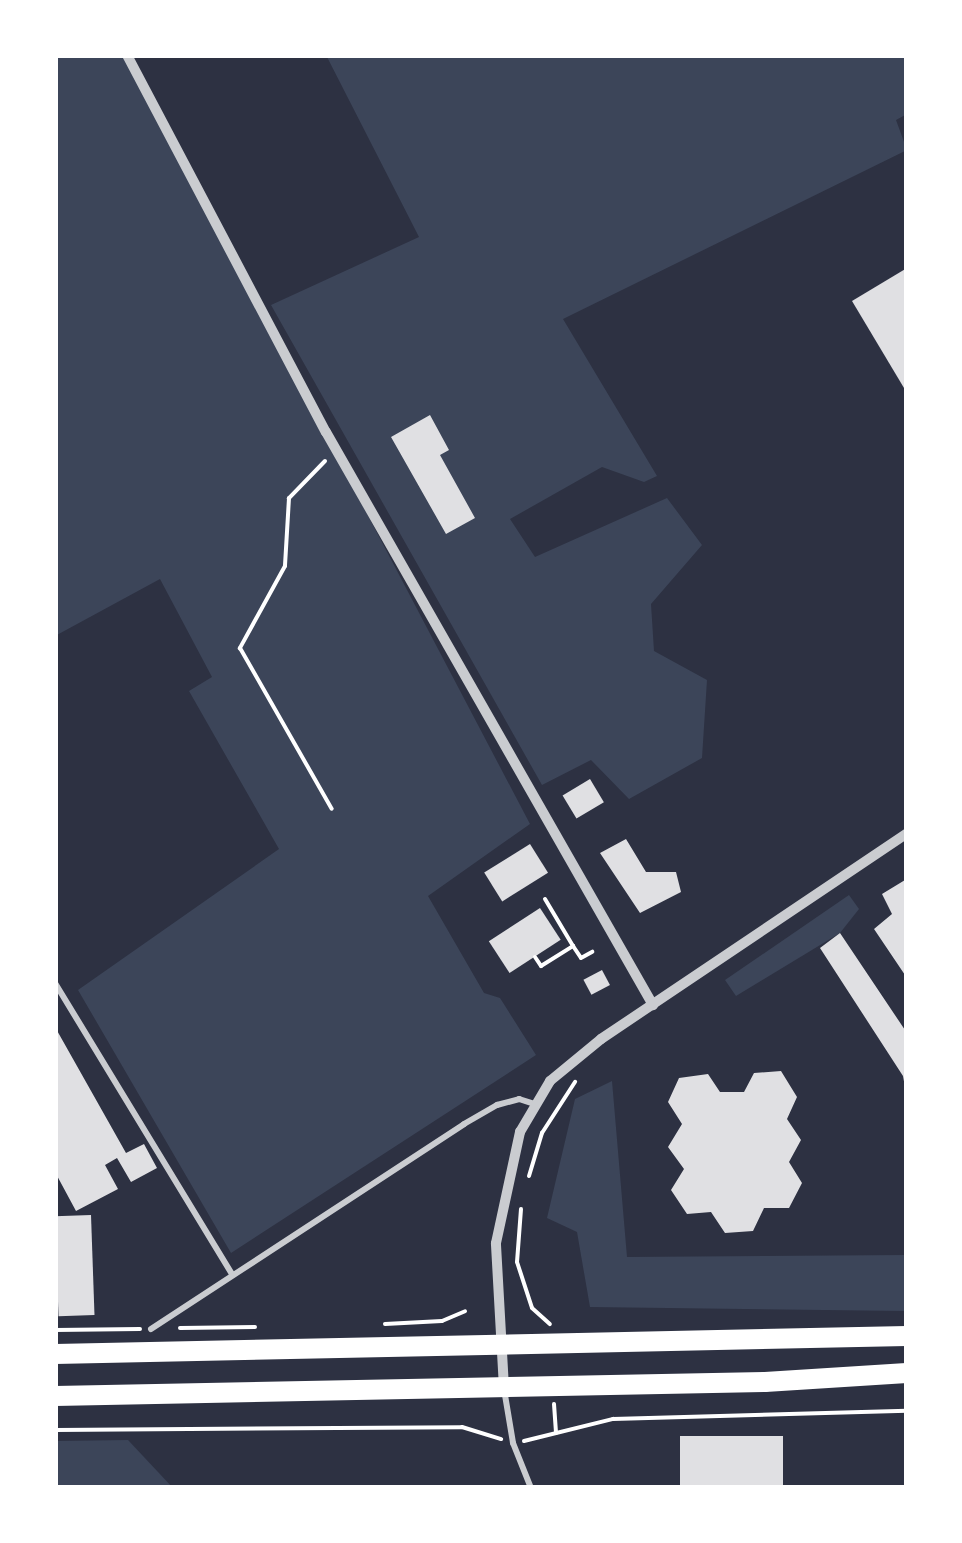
<!DOCTYPE html>
<html>
<head>
<meta charset="utf-8">
<style>
	body { margin:0 }
	#map { position:relative; width:962px; height:1543px; overflow:hidden; background:#2d3142; font-family:"PT Sans",sans-serif }
	div>[style] { position:absolute }
	[style*='--x'] { left:calc(var(--x)*1px); top:calc(var(--y)*1px); width:calc(var(--w)*1px); rotate:calc(var(--a)*1deg) }
	.green>* { inset:0; background:#3c4559 }
	.building>* { inset:0; background:#e0e0e3; transform-origin:0 0 }
	.path>* { height:4px; margin:-2px; padding:0 2px; transform-origin:2px; border-radius:2px; background:#fff }
	.service>* { height:6px; margin:-3px; padding:0 3px; transform-origin:3px; border-radius:3px; background:#caccd0 }
	.minor>* { height:10px; margin:-5px; padding:0 5px; transform-origin:5px; border-radius:5px; background:#caccd0 }
	.primary>* { height:20px; margin:-10px; padding:0 10px; transform-origin:10px; border-radius:10px; background:#fff }
	span { translate:-50% -50%; white-space:nowrap; text-align:center; line-height:1.15; -webkit-text-stroke:10px #fff; paint-order:stroke }
	.frame { position:absolute; inset:0; border:58px solid #fff; pointer-events:none }
</style>
</head>
<body>
<div id="map">
	<div class="green">
		<i style="clip-path:polygon(55px 55px,126px 55px,530px 824px,428px 896px,484px 993px,500px 998px,536px 1055px,231px 1253px,78px 990px,279px 849px,189px 691px,212px 677px,160px 579px,55px 636px)"></i>
		<i style="clip-path:polygon(326px 55px,907px 55px,907px 114px,896px 120px,907px 150px,563px 319px,657px 476px,644px 482px,602px 467px,510px 519px,535px 557px,667px 498px,702px 545px,651px 604px,654px 651px,707px 680px,702px 758px,629px 799px,591px 760px,542px 785px,271px 305px,419px 237px)"></i>
		<i style="clip-path:polygon(849px 895px,859px 909px,840px 933px,736px 996px,725px 980px)"></i>
		<i style="clip-path:polygon(612px 1081px,627px 1257px,907px 1255px,907px 1311px,590px 1307px,577px 1232px,547px 1218px,575px 1099px)"></i>
		<i style="clip-path:polygon(128px 1440px,173px 1488px,55px 1488px,55px 1441px)"></i>
	</div>
	<div class="building">
		<i style="clip-path:polygon(907px 268px,907px 393px,852px 301px)"></i>
		<i style="clip-path:polygon(430px 415px,449px 450px,440px 455px,475px 518px,446px 534px,391px 437px)"></i>
		<i style="left:590px;top:779px;width:27px;height:32px;rotate:59deg"></i>
		<i style="clip-path:polygon(626px 839px,646px 872px,676px 872px,681px 892px,640px 913px,600px 853px)"></i>
		<i style="left:530px;top:844px;width:34px;height:54px;rotate:58deg"></i>
		<i style="clip-path:polygon(905px 880px,907px 884px,907px 978px,874px 929px,892px 914px,882px 894px)"></i>
		<i style="left:540px;top:908px;width:38px;height:61px;rotate:57deg"></i>
		<i style="clip-path:polygon(840px 933px,907px 1033px,907px 1098px,903px 1076px,820px 948px)"></i>
		<i style="left:602px;top:970px;width:17px;height:21px;rotate:62deg"></i>
		<i style="clip-path:polygon(55px 1027px,126px 1153px,144px 1144px,157px 1168px,131px 1182px,117px 1158px,105px 1165px,118px 1189px,76px 1211px,55px 1172px)"></i>
		<i style="clip-path:polygon(781px 1071px,797px 1097px,787px 1119px,801px 1140px,789px 1162px,802px 1183px,789px 1208px,764px 1208px,753px 1231px,725px 1233px,711px 1212px,687px 1214px,671px 1190px,684px 1169px,668px 1147px,682px 1124px,668px 1102px,679px 1078px,708px 1074px,720px 1092px,744px 1092px,754px 1073px)"></i>
		<i style="left:91px;top:1215px;width:100px;height:36px;rotate:88deg"></i>
		<i style="left:680px;top:1436px;width:103px;height:52px"></i>
	</div>
	<div class="path">
		<i style="--x:325;--y:461;--w:52;--a:134.2"></i>
		<i style="--x:289;--y:498;--w:68;--a:93.4"></i>
		<i style="--x:285;--y:566;--w:94;--a:118.8"></i>
		<i style="--x:240;--y:648;--w:185;--a:60.3"></i>
		<i style="--x:545;--y:899;--w:55;--a:59.2"></i>
		<i style="--x:535;--y:957;--w:11;--a:56"></i>
		<i style="--x:541;--y:966;--w:38;--a:-32"></i>
		<i style="--x:573;--y:946;--w:14;--a:56"></i>
		<i style="--x:581;--y:958;--w:13;--a:-29"></i>
		<i style="--x:529;--y:1176;--w:45;--a:-73.2"></i>
		<i style="--x:542;--y:1133;--w:61;--a:-57.1"></i>
		<i style="--x:521;--y:1209;--w:53;--a:94.3"></i>
		<i style="--x:517;--y:1262;--w:48;--a:71.9"></i>
		<i style="--x:532;--y:1308;--w:24;--a:42"></i>
		<i style="--x:385;--y:1324;--w:57;--a:-3"></i>
		<i style="--x:442;--y:1321;--w:25;--a:-23"></i>
		<i style="--x:180;--y:1328;--w:75;--a:-0.8"></i>
		<i style="--x:55;--y:1330;--w:85;--a:-0.7"></i>
		<i style="--x:554;--y:1404;--w:29;--a:86"></i>
		<i style="--x:55;--y:1430;--w:407;--a:-0.4"></i>
		<i style="--x:462;--y:1427;--w:41;--a:17.1"></i>
		<i style="--x:524;--y:1441;--w:92;--a:-13.9"></i>
		<i style="--x:613;--y:1419;--w:294;--a:-1.6"></i>
	</div>
	<div class="service">
		<i style="--x:55;--y:983;--w:341;--a:58.7"></i>
		<i style="--x:151;--y:1329;--w:374;--a:-33.2"></i>
		<i style="--x:464;--y:1124;--w:38;--a:-30"></i>
		<i style="--x:497;--y:1105;--w:23;--a:-15"></i>
		<i style="--x:519;--y:1099;--w:16;--a:18"></i>
		<i style="--x:504;--y:1389;--w:55;--a:80.5"></i>
		<i style="--x:513;--y:1443;--w:48;--a:68.2"></i>
	</div>
	<div class="minor">
		<i style="--x:127;--y:55;--w:426;--a:62.2"></i>
		<i style="--x:326;--y:432;--w:660;--a:60.29"></i>
		<i style="--x:504;--y:1388;--w:145;--a:-93.2"></i>
		<i style="--x:496;--y:1243;--w:114;--a:-77.8"></i>
		<i style="--x:520;--y:1132;--w:59;--a:-59.5"></i>
		<i style="--x:550;--y:1081;--w:66;--a:-39.5"></i>
		<i style="--x:601;--y:1039;--w:369;--a:-33.9"></i>
	</div>
	<div class="primary">
		<i style="--x:55;--y:1354;--w:852;--a:-1.21"></i>
		<i style="--x:55;--y:1396;--w:710;--a:-1.13"></i>
		<i style="--x:765;--y:1382;--w:142;--a:-3.6"></i>
	</div>
	<div class="frame"></div>
</div>
</body>
</html>
